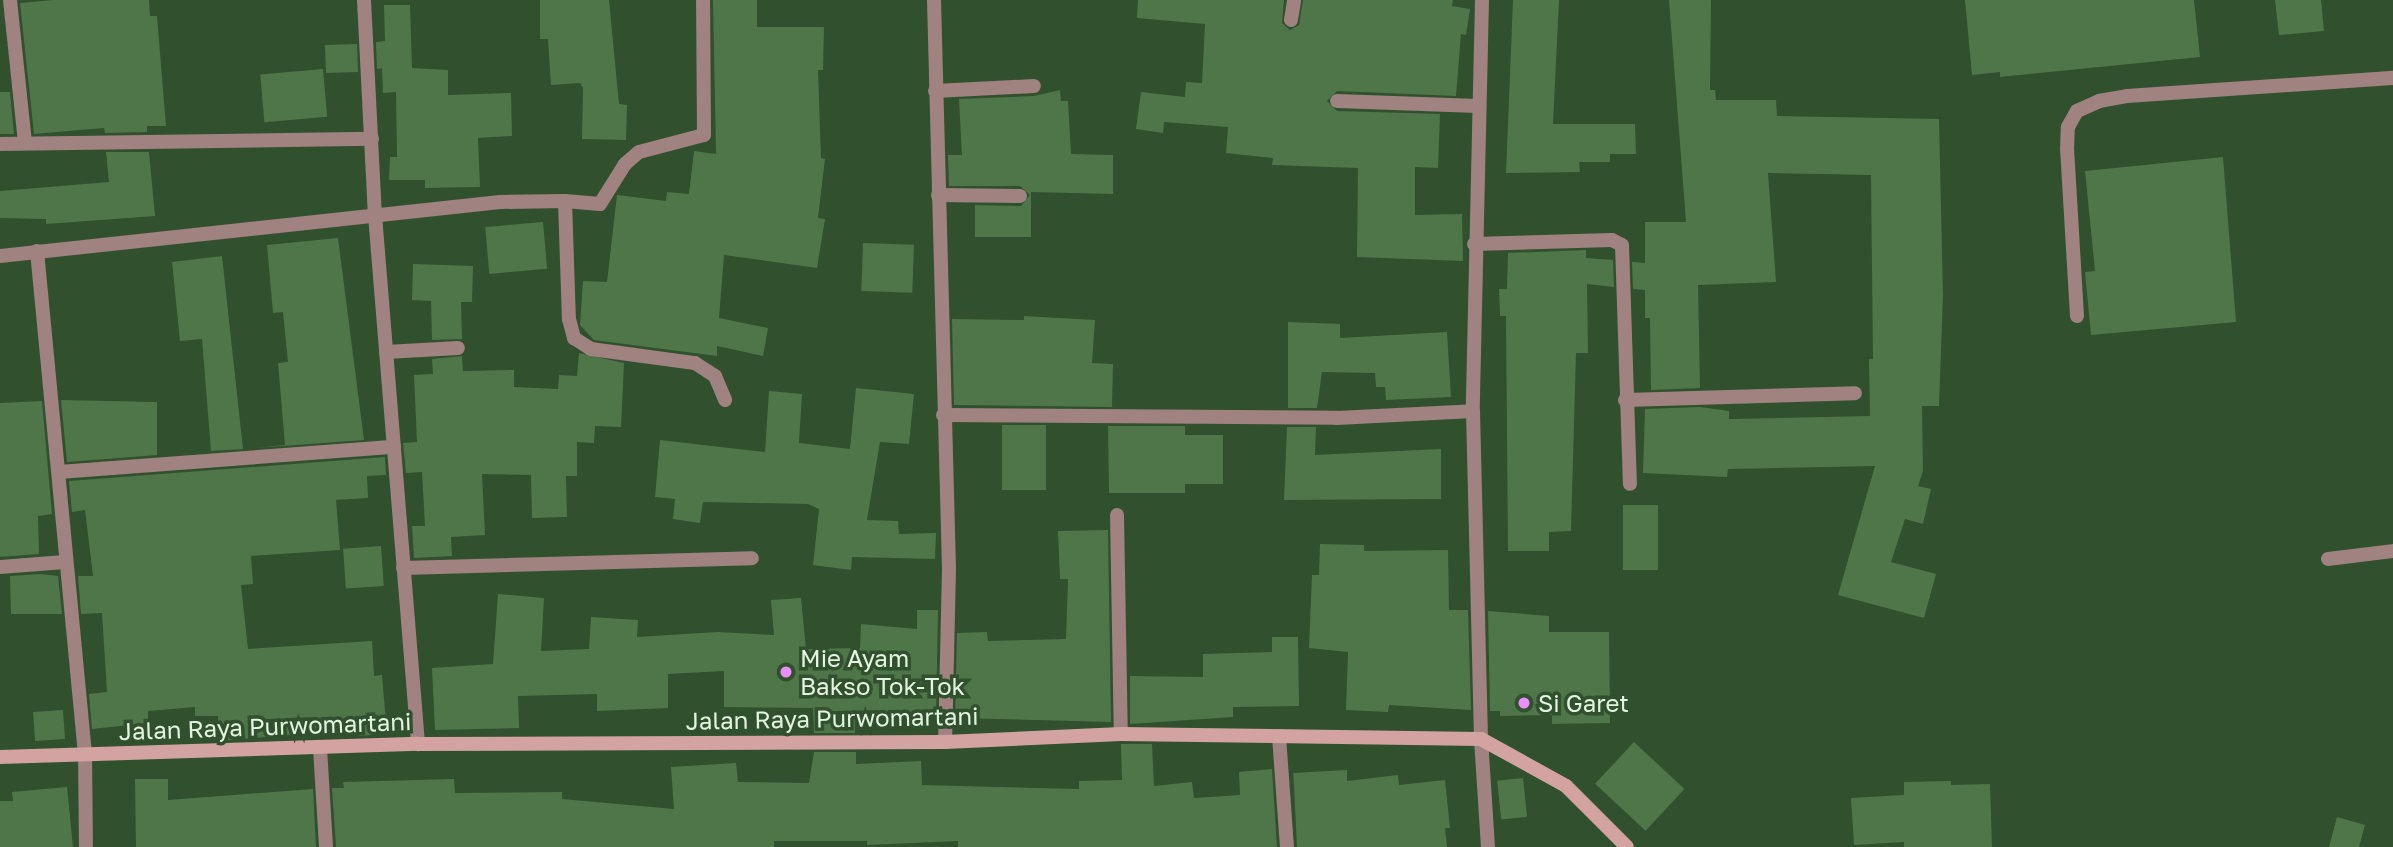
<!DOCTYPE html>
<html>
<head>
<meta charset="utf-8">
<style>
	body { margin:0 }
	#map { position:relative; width:2393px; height:847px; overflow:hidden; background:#31502d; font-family:"Golos Text",sans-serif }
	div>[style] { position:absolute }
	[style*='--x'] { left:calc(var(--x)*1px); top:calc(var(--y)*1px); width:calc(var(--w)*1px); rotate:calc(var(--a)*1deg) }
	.building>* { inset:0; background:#4e7649; transform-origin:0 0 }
	.lane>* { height:14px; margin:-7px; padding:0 7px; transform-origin:7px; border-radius:7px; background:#a08281 }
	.street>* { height:14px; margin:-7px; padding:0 7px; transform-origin:7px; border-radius:7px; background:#a08281 }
	.secondary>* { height:14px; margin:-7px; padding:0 7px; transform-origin:7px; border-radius:7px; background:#d2a3a1 }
	.dots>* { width:19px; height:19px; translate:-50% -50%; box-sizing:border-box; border:4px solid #31502d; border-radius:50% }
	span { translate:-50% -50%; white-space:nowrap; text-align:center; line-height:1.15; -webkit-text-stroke:7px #31502d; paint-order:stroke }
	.poi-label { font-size:24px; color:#e3f5e0 }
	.left { translate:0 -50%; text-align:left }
	.street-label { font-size:24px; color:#e3f5e0 }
</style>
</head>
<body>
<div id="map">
	<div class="building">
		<i style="clip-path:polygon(54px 0,149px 0,150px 16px,157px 16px,166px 126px,147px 126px,147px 132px,105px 133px,104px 128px,34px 134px,20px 3px)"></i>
		<i style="clip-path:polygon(540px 0,609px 0,619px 104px,627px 105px,626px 140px,582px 139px,583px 88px,580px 83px,551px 85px,548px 39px,540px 39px)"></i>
		<i style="clip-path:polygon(713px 0,757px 0,757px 27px,824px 27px,823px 70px,818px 70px,821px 158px,825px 159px,818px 218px,825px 219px,817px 268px,724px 255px,719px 318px,768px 328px,763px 356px,717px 346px,717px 356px,594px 340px,580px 325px,583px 281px,607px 282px,617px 195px,666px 201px,667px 192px,689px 194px,694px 151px,716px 154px)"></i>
		<i style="clip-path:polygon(1138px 0,1284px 0,1282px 23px,1290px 30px,1299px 25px,1303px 0,1453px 0,1452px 6px,1470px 9px,1466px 35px,1461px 34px,1456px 96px,1337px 91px,1327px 101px,1337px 111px,1440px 114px,1438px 168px,1415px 167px,1415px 215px,1462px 214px,1463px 261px,1357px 257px,1358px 168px,1272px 165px,1273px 158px,1226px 153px,1228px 127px,1164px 122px,1163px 133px,1136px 129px,1141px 92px,1185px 97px,1186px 82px,1202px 83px,1205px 24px,1137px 18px)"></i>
		<i style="clip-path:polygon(1513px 0,1559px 0,1553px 124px,1635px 124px,1636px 154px,1610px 154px,1610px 162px,1579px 162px,1580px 172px,1506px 173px)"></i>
		<i style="clip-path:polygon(1669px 0,1711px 0,1710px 90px,1715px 90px,1716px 100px,1776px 100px,1777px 116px,1939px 119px,1943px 295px,1939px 406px,1922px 406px,1923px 471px,1918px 486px,1931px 489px,1923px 524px,1905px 519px,1891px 562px,1936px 574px,1924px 618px,1838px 595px,1875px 466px,1728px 469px,1727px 477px,1643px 473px,1645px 409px,1700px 407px,1729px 411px,1729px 419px,1870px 416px,1869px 359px,1873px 359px,1871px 175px,1768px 173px,1776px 282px,1698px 285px,1700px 388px,1651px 390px,1650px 318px,1645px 318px,1645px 290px,1633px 289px,1632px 262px,1645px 263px,1645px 222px,1686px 222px)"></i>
		<i style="clip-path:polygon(1965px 0,2194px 0,2200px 57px,2000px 77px,2000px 72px,1972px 75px)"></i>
		<i style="clip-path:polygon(2275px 0,2321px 0,2324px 31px,2279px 35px)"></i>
		<i style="clip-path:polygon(384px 5px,410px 5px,412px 68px,448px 70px,448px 95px,511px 93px,512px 136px,478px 138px,480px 187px,425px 188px,425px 180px,389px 180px,390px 157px,397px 157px,396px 92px,383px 93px,382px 68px,377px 69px,376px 42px,385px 41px)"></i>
		<i style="left:357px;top:44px;width:28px;height:32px;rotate:88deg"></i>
		<i style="left:323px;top:69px;width:48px;height:63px;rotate:85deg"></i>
		<i style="clip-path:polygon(1060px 90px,1061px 101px,1068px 101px,1071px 154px,1113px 155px,1113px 194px,1031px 192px,1031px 237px,975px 237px,975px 205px,1021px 206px,1030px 195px,1020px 186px,949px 186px,948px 155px,962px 155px,959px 99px,1034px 96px)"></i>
		<i style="clip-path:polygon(0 92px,10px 92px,14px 134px,0 134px)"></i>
		<i style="clip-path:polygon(106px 152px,149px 152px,155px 216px,46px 224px,46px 219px,0 218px,0 191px,109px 182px)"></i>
		<i style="clip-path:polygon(2223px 157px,2236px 322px,2091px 335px,2085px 272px,2095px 271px,2085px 171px)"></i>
		<i style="left:543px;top:222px;width:47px;height:58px;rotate:85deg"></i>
		<i style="clip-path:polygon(338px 238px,364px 440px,255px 448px,285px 445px,278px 363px,288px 362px,283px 312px,273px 313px,267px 245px)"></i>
		<i style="left:863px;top:243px;width:51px;height:48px;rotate:2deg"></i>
		<i style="clip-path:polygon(1586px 250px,1586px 258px,1613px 260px,1614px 287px,1587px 284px,1588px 353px,1576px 353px,1571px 531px,1549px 532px,1549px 551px,1508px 551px,1506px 316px,1500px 316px,1499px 289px,1507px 289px,1508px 253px)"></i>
		<i style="clip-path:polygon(222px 256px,243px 449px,211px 451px,202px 339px,180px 341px,172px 262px)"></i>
		<i style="clip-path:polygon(413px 264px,473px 266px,472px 302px,461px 302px,462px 339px,432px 340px,431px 301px,412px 300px)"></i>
		<i style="clip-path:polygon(1024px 316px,1095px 320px,1092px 363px,1113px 364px,1112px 407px,954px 405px,952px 319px,1024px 320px)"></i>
		<i style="clip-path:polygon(1288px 322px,1340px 324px,1340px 338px,1447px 332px,1451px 397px,1386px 400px,1385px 387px,1376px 387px,1375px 373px,1322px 372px,1317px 408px,1288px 408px)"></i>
		<i style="clip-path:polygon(579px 353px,624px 363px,621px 427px,595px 426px,594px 443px,577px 442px,577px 476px,566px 476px,567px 517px,532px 518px,531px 475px,482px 474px,485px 535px,451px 537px,452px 556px,414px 558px,412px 526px,425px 526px,422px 472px,406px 473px,403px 443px,417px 442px,414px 375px,433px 374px,432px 359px,462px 356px,463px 371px,514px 370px,514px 387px,558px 389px,559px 375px,577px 376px)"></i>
		<i style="clip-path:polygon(856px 388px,914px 394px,909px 444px,880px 442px,867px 520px,898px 521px,899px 534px,936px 533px,935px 559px,852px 557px,851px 570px,813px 565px,819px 509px,808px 504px,703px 502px,700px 523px,673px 519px,675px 499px,655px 497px,660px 440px,765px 452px,769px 391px,802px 394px,799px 443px,850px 449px)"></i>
		<i style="clip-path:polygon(61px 400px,157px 402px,157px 455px,67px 462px)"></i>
		<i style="clip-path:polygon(42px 401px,52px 514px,38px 516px,39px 554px,0 557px,0 403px)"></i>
		<i style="left:1002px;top:425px;width:44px;height:65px"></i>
		<i style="clip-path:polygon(1108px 426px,1185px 426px,1185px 435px,1223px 435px,1223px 484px,1185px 484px,1185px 493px,1109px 493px)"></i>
		<i style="clip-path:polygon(1287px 427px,1316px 427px,1315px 455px,1441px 449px,1441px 499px,1284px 500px)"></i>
		<i style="clip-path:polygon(385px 457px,386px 475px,367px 476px,368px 498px,336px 500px,340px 550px,251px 556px,253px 584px,241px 585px,248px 649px,372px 641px,374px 676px,382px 675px,387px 734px,358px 736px,358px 729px,219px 741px,218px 716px,195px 716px,195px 707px,148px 711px,148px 723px,92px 729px,89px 694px,107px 692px,102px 613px,81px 614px,78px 576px,93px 576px,85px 510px,72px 512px,69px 481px)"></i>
		<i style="left:1623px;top:505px;width:35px;height:65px"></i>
		<i style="clip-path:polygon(1108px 530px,1111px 722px,955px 718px,957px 633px,987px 632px,988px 641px,1066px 639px,1068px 579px,1060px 579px,1058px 531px)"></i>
		<i style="clip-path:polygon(1320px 544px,1364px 545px,1364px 551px,1448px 550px,1449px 610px,1468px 610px,1471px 710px,1389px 705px,1388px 712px,1346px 710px,1348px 652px,1309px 648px,1312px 575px,1319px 575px)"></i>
		<i style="left:381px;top:546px;width:40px;height:38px;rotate:86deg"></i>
		<i style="clip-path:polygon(40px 574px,58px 576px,62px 614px,11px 614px,10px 576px)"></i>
		<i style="clip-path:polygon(498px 594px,544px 598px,541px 651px,589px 649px,591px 617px,638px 620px,637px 637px,718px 632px,774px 635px,771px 600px,801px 598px,806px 649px,860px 648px,861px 624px,917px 629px,917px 610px,938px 610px,936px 717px,855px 712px,855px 733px,814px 733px,813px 708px,724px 707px,724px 671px,668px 674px,668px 708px,597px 711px,597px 694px,518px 696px,519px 728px,435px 730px,432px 668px,493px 664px)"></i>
		<i style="clip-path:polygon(1488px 611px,1549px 616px,1549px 632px,1609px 632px,1610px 723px,1552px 724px,1552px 715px,1500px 716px,1500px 711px,1490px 711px)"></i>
		<i style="clip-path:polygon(1272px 637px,1298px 637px,1299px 706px,1233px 707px,1233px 717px,1130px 724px,1130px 676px,1203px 677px,1203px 654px,1272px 652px)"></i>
		<i style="left:63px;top:710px;width:29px;height:30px;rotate:86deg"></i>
		<i style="left:1634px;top:742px;width:69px;height:57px;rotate:43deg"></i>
		<i style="clip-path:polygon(1121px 744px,1152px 744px,1154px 786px,1192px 782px,1194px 798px,1240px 795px,1239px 772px,1272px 769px,1277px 847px,958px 847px,958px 841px,867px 845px,867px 841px,774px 841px,774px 847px,336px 847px,332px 788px,344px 788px,343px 782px,454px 779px,455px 793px,562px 792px,562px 799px,674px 809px,671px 767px,736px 763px,738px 782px,809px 783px,814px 752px,856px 752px,856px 764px,921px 761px,922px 785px,1079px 789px,1079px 781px,1122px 780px)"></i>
		<i style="clip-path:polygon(1293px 767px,1293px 773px,1347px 770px,1347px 781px,1398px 775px,1399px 785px,1445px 780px,1450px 828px,1445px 828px,1447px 847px,1297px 847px)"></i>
		<i style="left:1523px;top:778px;width:39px;height:26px;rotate:84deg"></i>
		<i style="clip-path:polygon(135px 779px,168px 779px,168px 800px,313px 789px,316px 847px,136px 847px)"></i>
		<i style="clip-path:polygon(1951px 781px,1951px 785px,1990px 784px,1992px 847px,1904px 847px,1904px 842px,1854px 845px,1851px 798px,1904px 795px,1904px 782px)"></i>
		<i style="clip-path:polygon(67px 787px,73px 847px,0 847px,0 801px,13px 801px,12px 792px)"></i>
		<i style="clip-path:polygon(2337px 817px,2365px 825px,2359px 847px,2329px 847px)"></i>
	</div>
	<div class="lane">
		<i style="--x:1291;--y:20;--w:20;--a:-81"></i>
		<i style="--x:935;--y:91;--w:99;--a:-2.9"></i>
		<i style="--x:1337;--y:101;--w:141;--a:2"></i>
		<i style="--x:938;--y:195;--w:82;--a:0.7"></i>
		<i style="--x:2077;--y:316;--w:166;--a:-93.4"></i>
		<i style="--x:2067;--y:150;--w:23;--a:-88"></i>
		<i style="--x:2068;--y:127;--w:18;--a:-61"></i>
		<i style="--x:2077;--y:111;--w:24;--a:-24"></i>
		<i style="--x:2099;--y:101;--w:28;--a:-10"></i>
		<i style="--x:2127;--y:96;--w:267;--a:-3.9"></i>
		<i style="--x:386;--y:352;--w:72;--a:-3.2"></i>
		<i style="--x:2328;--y:559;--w:65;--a:-7"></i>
	</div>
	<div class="street">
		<i style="--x:10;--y:0;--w:143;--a:84"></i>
		<i style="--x:364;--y:0;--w:215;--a:87.1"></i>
		<i style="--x:375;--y:215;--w:531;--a:85.35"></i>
		<i style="--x:934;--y:0;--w:569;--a:88.49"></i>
		<i style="--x:949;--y:569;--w:173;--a:91.3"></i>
		<i style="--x:1482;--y:0;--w:411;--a:91.3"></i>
		<i style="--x:1473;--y:411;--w:328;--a:88.6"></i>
		<i style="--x:1481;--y:739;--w:108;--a:86.3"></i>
		<i style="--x:0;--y:144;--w:372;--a:-0.8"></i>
		<i style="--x:565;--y:201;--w:35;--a:5"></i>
		<i style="--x:600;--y:204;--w:47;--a:-58"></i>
		<i style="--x:625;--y:164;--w:18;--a:-41"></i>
		<i style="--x:639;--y:152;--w:67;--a:-14.7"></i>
		<i style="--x:704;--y:135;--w:135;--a:-90.4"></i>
		<i style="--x:1474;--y:244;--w:138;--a:-1.7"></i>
		<i style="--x:1612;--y:240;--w:11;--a:27"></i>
		<i style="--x:1622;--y:245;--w:239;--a:88.1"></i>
		<i style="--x:37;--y:251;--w:505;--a:84.55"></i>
		<i style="--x:85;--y:754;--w:93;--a:89.4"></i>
		<i style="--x:0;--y:256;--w:503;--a:-6.16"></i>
		<i style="--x:500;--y:202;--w:65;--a:-0.9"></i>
		<i style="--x:565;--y:201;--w:118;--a:88.1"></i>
		<i style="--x:569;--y:319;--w:20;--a:75"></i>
		<i style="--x:574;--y:338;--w:20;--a:33"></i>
		<i style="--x:591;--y:349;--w:105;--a:7.7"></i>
		<i style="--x:695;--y:363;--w:24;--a:33"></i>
		<i style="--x:715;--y:376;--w:26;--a:67"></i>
		<i style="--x:1625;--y:400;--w:230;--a:-1.7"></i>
		<i style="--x:943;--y:415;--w:394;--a:0.4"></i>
		<i style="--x:1337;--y:418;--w:136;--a:-2.9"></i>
		<i style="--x:59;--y:472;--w:336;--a:-4.3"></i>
		<i style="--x:1117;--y:515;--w:219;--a:89"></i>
		<i style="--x:0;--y:567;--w:65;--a:-4.4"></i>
		<i style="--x:403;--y:568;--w:349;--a:-1.6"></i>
		<i style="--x:1279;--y:736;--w:111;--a:85.9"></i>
		<i style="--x:320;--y:748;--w:99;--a:86.5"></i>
	</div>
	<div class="secondary">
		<i style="--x:0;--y:757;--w:418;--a:-1.8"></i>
		<i style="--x:418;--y:744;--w:527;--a:-0.22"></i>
		<i style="--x:945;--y:742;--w:176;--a:-2.6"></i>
		<i style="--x:1121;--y:734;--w:360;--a:0.8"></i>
		<i style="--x:1481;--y:739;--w:97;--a:28.9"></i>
		<i style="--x:1566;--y:786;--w:86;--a:45"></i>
	</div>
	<div class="dots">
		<i style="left:786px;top:672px;background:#eb8dfb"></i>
		<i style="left:1524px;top:703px;background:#eb8dfb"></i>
	</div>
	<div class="poi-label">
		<span class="left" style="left:800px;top:672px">Mie Ayam<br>Bakso Tok-Tok</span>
		<span class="left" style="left:1538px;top:703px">Si Garet</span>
	</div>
	<div class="street-label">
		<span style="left:832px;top:718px;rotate:-1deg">Jalan Raya Purwomartani</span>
		<span style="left:265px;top:726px;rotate:-2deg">Jalan Raya Purwomartani</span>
	</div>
</div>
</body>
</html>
